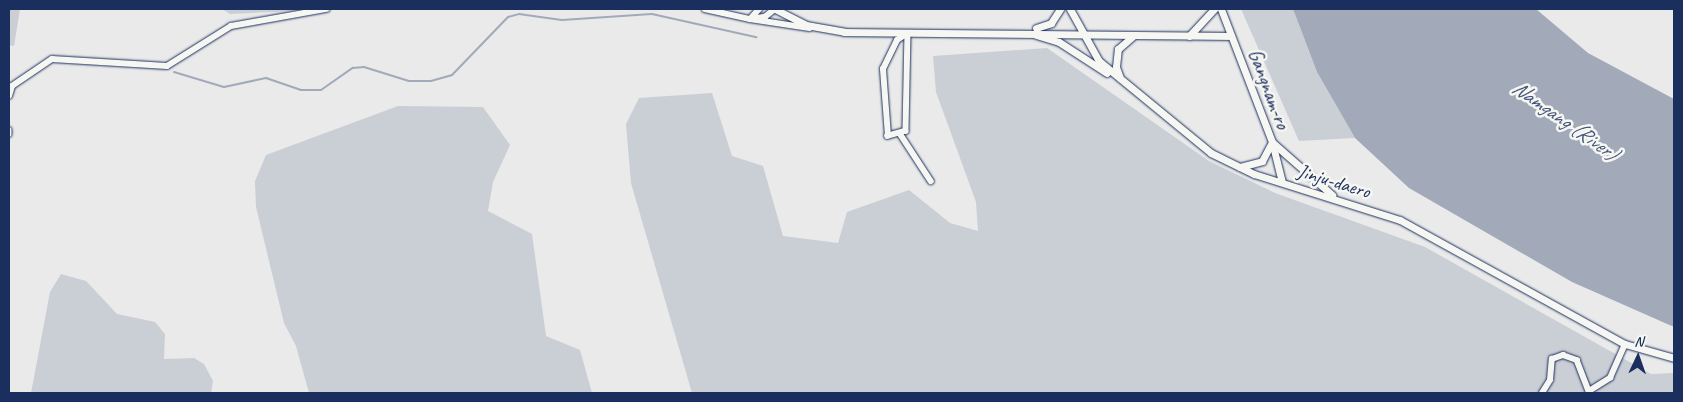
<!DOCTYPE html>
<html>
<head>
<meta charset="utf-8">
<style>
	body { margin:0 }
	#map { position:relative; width:1683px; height:402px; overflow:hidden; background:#e9eae9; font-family:Caveat,sans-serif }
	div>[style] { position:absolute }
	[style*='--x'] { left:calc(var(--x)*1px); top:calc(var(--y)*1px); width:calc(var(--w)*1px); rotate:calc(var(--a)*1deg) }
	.green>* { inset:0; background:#caced5 }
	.water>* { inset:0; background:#a2aaba }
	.stream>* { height:2px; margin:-1px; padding:0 1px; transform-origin:1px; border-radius:1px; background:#a2aaba }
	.roads { filter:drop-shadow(0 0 1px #1b2f5e) drop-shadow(0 0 1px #1b2f5e) }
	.minor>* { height:5.5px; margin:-2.75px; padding:0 2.75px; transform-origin:2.75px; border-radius:2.75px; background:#f6f6f2 }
	.tertiary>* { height:7px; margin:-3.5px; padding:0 3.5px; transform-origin:3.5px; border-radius:3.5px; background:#f6f6f2 }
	span { translate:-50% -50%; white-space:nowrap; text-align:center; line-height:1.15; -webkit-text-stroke:5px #f6f6f2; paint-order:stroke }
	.street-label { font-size:20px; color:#1b2f5e }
	.water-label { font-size:21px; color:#44547a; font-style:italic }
	.frame { position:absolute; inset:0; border:10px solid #1b2f5e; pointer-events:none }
	.north { position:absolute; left:1613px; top:332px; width:50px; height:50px; -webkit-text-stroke:4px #f6f6f2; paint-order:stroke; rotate:3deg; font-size:14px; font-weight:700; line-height:20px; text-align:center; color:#1b2f5e }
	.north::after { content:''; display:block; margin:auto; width:18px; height:22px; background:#1b2f5e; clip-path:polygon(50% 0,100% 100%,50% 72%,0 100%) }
</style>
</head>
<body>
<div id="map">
	<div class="green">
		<i style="clip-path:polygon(9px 9px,20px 9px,14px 46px,9px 45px)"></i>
		<i style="clip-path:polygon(222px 9px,336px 9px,230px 14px)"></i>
		<i style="clip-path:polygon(1241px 9px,1293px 9px,1317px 72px,1355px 138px,1299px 141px)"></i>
		<i style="clip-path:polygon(1047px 48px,1209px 161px,1275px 193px,1425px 247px,1651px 374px,1674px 373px,1674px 393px,692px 393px,631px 183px,626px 124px,639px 98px,712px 93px,732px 156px,763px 166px,783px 236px,838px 243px,847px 212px,909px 190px,950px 223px,978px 231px,976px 202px,936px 92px,933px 56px)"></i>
		<i style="clip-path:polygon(398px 106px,483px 107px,510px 145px,493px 182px,488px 211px,532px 234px,546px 336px,580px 350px,592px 393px,309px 393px,296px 346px,284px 323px,256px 207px,255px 181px,266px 155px)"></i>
		<i style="clip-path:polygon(61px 274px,86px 281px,117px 314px,155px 322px,165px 334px,164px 359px,194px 358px,204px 364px,213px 381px,211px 393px,31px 393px,50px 292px)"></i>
	</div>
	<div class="water">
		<i style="clip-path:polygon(1293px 9px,1536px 9px,1588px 53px,1674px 99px,1674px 327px,1572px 282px,1409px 188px,1355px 138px,1317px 72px)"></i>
	</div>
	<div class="stream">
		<i style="--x:174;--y:72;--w:52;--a:16.7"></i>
		<i style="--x:224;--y:87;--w:43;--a:-12.1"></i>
		<i style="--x:266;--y:78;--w:37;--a:19"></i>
		<i style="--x:301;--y:90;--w:20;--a:0"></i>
		<i style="--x:321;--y:90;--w:39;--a:-35"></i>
		<i style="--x:353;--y:68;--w:11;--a:-5"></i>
		<i style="--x:364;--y:67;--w:47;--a:17.3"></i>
		<i style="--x:409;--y:81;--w:22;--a:0"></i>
		<i style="--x:431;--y:81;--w:22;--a:-16"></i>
		<i style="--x:452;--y:75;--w:81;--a:-46"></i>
		<i style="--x:508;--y:17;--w:11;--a:-15"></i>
		<i style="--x:519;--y:14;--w:43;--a:7.9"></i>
		<i style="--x:562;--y:20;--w:90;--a:-3.8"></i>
		<i style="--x:652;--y:14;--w:107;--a:12.5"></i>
	</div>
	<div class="roads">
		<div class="minor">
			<i style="--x:705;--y:9;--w:46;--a:12.5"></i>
			<i style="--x:750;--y:19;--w:15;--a:-8"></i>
			<i style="--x:765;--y:17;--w:13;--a:-39"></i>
			<i style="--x:751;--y:18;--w:12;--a:-48"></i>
			<i style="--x:750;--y:19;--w:60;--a:8.7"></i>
			<i style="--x:908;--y:33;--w:98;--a:91.2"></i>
			<i style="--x:906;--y:131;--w:19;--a:164"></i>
			<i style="--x:888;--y:136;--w:67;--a:-94.3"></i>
			<i style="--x:883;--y:69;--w:32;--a:-64"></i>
			<i style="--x:897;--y:40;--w:13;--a:-32"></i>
			<i style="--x:9;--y:96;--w:10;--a:-73"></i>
			<i style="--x:12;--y:86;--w:48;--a:-34"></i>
			<i style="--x:52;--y:59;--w:115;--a:3.5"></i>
			<i style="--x:167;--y:66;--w:75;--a:-32"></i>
			<i style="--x:231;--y:26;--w:97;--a:-10.1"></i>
			<i style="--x:9;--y:130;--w:4;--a:90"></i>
			<i style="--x:901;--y:135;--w:55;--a:56.9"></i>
			<i style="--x:1542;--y:393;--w:15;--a:-58"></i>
			<i style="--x:1550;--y:380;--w:21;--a:-85"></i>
			<i style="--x:1552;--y:359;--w:12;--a:-20"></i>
			<i style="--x:1563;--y:355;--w:15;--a:20"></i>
			<i style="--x:1577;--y:360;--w:33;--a:69"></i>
			<i style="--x:1589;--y:391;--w:25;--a:-32"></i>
			<i style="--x:1610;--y:378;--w:37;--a:-66"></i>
		</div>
		<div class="tertiary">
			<i style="--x:775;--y:9;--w:35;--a:27"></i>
			<i style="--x:806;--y:25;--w:39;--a:10"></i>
			<i style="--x:844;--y:32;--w:387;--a:0.6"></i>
			<i style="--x:1070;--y:9;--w:60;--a:60.9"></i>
			<i style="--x:1099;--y:61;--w:145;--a:39.4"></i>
			<i style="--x:1211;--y:153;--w:48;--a:26"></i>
			<i style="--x:1254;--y:174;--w:153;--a:17.5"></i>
			<i style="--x:1400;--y:220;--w:257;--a:28.9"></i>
			<i style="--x:1625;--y:344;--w:51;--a:15.9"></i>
			<i style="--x:1221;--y:9;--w:142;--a:69"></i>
			<i style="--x:1272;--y:142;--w:41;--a:76"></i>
			<i style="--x:1036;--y:28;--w:16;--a:-18"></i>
			<i style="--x:1051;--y:23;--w:17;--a:-57"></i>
			<i style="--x:1036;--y:35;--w:24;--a:17"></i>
			<i style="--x:1059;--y:42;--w:57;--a:32.9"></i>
			<i style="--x:1189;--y:36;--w:37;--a:-47"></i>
			<i style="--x:1120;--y:78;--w:12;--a:-110"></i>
			<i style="--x:1116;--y:67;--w:18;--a:-84"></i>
			<i style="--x:1118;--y:49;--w:20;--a:-41"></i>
			<i style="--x:1273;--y:143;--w:79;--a:41.4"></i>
			<i style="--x:1240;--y:167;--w:23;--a:-15"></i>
			<i style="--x:1262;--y:161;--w:21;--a:-62"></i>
		</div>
	</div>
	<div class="street-label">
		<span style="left:1269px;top:89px;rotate:69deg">Gangnam-ro</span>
		<span style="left:1334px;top:181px;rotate:17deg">Jinju-daero</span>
	</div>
	<div class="water-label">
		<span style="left:1565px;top:120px;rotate:35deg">Namgang (River)</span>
	</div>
	<div class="frame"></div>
	<div class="north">N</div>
</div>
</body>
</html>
